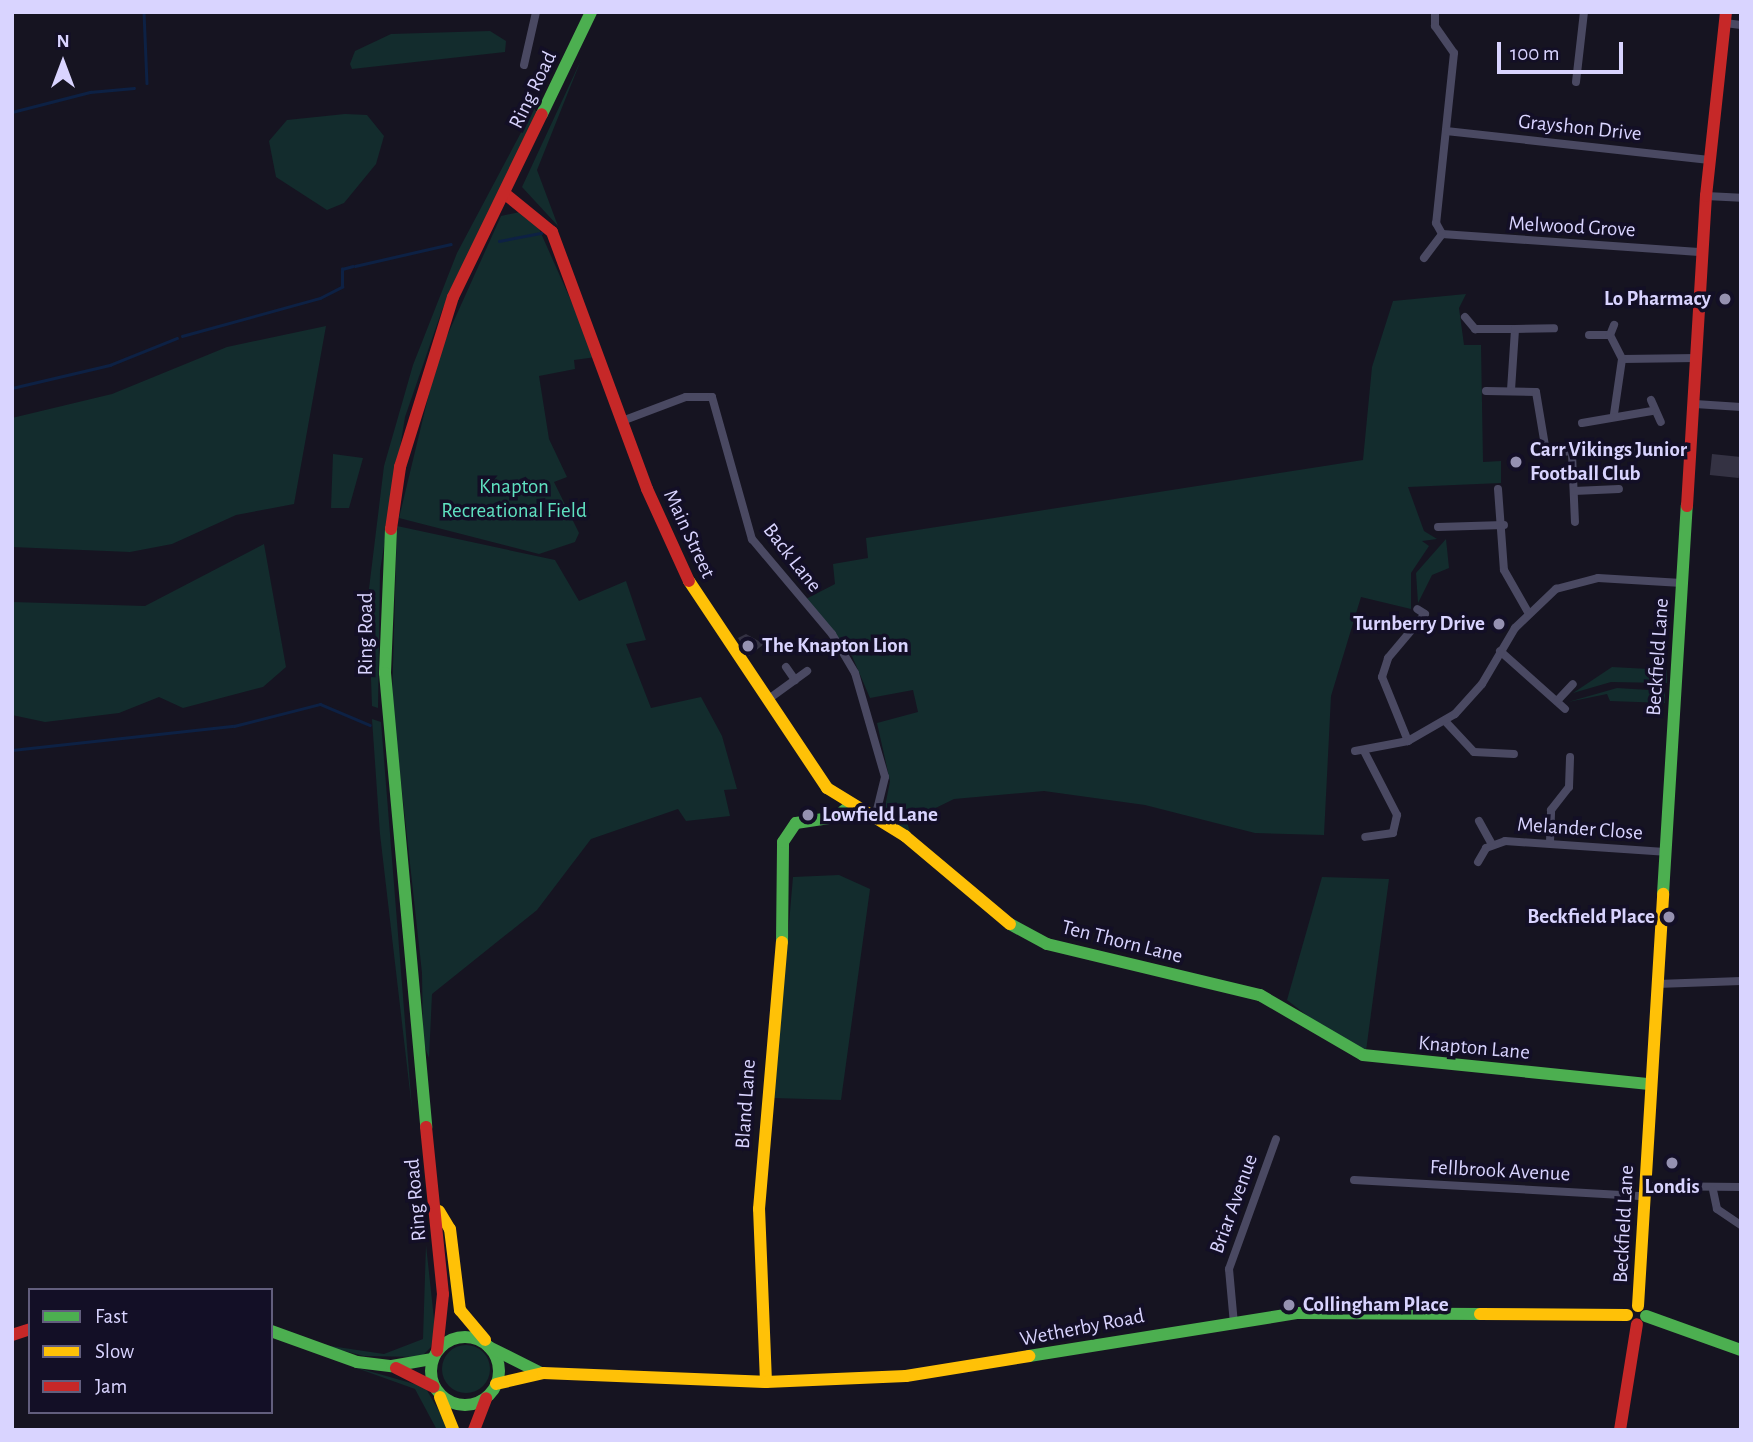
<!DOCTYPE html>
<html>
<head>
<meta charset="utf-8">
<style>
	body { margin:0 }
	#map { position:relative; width:1753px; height:1442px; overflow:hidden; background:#161421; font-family:"Alegreya Sans",sans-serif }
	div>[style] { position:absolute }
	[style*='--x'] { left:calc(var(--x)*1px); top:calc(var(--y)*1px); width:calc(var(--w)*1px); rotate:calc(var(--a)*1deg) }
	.green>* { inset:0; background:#132c2d }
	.round { border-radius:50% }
	.stream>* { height:2.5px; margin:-1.25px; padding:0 1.25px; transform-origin:1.25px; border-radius:1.25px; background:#0d2144 }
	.building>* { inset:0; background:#343243; transform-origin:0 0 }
	.street>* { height:8px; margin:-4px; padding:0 4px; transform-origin:4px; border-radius:4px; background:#4a4962 }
	.fast>* { height:12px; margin:-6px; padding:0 6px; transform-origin:6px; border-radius:6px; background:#4caf50 }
	.fast>.ring { margin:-6px; padding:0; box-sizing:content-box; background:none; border:12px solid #4caf50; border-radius:50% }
	.slow>* { height:12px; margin:-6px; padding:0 6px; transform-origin:6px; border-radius:6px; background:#ffc107 }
	.jam>* { height:12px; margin:-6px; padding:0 6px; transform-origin:6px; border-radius:6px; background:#c62828 }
	.dots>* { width:19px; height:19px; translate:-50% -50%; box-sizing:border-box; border:4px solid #130f26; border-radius:50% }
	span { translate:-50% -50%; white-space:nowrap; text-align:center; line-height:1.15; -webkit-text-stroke:7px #130f26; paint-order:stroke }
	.street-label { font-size:21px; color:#d9d4ff }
	.poi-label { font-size:21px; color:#d9d4ff; font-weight:700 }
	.right { translate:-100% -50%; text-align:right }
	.left { translate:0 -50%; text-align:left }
	.park-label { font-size:21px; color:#5fe0c0 }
	.frame { position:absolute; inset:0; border:14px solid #d9d4ff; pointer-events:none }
	.legend { position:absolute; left:28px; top:1288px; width:245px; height:126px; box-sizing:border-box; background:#130f26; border:2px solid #625e7d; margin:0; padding:9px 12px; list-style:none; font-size:21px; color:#d9d4ff }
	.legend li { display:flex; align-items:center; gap:14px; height:35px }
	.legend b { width:35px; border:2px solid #625e7d }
	.north { position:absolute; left:28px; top:28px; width:70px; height:70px; -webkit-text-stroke:5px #130f26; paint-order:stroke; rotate:0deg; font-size:19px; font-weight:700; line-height:28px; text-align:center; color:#d9d4ff }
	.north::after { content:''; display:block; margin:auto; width:24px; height:32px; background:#d9d4ff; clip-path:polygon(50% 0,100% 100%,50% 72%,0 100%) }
	.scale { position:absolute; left:1497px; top:42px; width:126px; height:32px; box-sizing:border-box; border:4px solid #d9d4ff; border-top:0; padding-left:9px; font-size:21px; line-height:24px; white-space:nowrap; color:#d9d4ff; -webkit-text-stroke:5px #130f26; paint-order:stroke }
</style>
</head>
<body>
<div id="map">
	<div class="green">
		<i style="clip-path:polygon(490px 31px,506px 41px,505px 52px,352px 69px,350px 64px,355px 51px,391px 34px)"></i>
		<i style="clip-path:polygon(581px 60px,537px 170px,558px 226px,522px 187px)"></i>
		<i style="clip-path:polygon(534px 108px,537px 113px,442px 310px,405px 417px,380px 571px,378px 708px,372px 706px,368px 597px,384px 466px,413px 365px,457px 253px)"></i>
		<i style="clip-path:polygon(345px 114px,367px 115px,384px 136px,376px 164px,344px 203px,327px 210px,276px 177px,269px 141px,287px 120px)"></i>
		<i style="clip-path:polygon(520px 212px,536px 222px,596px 357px,574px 360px,575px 369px,539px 376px,549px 439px,567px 477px,554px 482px,579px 533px,575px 542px,539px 554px,399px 518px,438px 356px,501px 216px)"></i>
		<i style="clip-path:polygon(1466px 294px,1459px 308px,1464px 345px,1481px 345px,1483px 462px,1501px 461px,1501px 483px,1408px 487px,1424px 531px,1437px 539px,1422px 541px,1429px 546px,1411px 573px,1411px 609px,1361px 597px,1331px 696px,1324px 835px,1255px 833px,1145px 805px,1044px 791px,954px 799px,907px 822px,910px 832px,883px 817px,890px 781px,877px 723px,918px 712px,913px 690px,870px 698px,852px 656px,806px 599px,835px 584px,833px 564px,868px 558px,866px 538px,1363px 460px,1372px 367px,1393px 301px)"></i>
		<i style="clip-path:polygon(326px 326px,294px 504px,236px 515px,172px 544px,130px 552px,12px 547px,12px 418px,112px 394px,227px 347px)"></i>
		<i style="clip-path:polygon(333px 454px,363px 458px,349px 508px,331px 508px)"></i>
		<i style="clip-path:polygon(397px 526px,555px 560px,579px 601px,626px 581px,646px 640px,626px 644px,651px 708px,701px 697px,722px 736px,737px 789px,724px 790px,730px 816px,686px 821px,678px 809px,591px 839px,537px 910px,432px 994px,429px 1058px,423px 1042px,422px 973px,392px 700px)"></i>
		<i style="clip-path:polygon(1446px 539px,1449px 568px,1432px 575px,1418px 603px,1416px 573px)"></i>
		<i style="clip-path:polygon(264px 544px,286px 667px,263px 687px,183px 708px,159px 697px,119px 713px,45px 722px,12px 715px,12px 602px,145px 606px)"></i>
		<i style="clip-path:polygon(1612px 667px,1667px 670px,1667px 683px,1611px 682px,1573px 693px)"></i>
		<i style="clip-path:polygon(1617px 688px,1665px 691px,1665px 703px,1610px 701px,1607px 694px,1568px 702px)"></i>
		<i style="clip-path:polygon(372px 719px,381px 722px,412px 1109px,380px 834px)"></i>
		<i style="clip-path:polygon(839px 875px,870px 889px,841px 1100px,774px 1098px,793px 877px)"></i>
		<i style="clip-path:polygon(1322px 877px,1389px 879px,1366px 1051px,1328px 1032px,1287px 1000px)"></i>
		<i style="clip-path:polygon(426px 1245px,435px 1328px,431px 1347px,421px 1357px,364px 1356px,317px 1344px,384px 1354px,423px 1339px)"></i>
		<i class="round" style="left:442px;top:1345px;width:48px;height:48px"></i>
		<i style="clip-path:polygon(351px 1366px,425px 1387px,450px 1430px,437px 1430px,415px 1389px)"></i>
	</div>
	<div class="stream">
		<i style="--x:144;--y:12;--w:71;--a:87.6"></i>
		<i style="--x:12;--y:112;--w:81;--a:-14.4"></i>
		<i style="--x:90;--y:92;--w:44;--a:-5.2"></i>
		<i style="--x:499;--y:241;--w:43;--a:-10.8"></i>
		<i style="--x:355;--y:266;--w:98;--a:-12.9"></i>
		<i style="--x:182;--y:336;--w:143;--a:-15.4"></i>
		<i style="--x:320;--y:298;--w:25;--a:-27"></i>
		<i style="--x:342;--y:287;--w:18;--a:-90"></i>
		<i style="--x:342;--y:269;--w:11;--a:-15"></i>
		<i style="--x:12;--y:388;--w:101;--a:-13.2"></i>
		<i style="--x:110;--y:365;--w:72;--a:-21.9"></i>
		<i style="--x:12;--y:750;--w:223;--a:-6.2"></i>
		<i style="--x:234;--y:726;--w:89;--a:-14.3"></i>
		<i style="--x:320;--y:704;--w:54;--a:22.8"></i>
	</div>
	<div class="building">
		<i style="left:1712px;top:454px;width:29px;height:21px;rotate:6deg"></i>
		<i style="clip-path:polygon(746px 634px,764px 644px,749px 656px,738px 638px)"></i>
	</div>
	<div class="street">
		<i style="--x:1435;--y:12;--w:14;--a:90"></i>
		<i style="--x:1435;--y:26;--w:33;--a:55"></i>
		<i style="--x:1454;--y:53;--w:171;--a:96"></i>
		<i style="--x:1436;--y:223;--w:13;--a:61"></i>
		<i style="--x:1442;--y:234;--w:261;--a:4"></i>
		<i style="--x:1725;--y:23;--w:16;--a:7"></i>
		<i style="--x:524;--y:65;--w:54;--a:-77.2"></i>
		<i style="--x:1576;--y:82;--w:70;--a:-83.5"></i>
		<i style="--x:1446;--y:131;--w:265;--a:6.3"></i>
		<i style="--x:1706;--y:196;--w:35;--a:3"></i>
		<i style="--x:1424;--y:258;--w:30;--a:-53"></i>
		<i style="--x:1465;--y:317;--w:16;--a:50"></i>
		<i style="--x:1475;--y:329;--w:40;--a:0"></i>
		<i style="--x:1589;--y:335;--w:21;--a:0"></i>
		<i style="--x:1610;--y:335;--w:27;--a:63"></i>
		<i style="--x:1610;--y:335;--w:11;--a:-68"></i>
		<i style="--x:1622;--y:359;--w:75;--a:-0.8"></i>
		<i style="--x:1511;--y:390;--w:61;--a:-86.2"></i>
		<i style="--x:1515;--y:329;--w:39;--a:-1"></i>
		<i style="--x:1486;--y:391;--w:50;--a:1.1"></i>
		<i style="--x:1536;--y:392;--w:61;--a:80.5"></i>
		<i style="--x:1546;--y:452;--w:145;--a:-1.2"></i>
		<i style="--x:1651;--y:400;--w:24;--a:66"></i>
		<i style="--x:1695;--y:404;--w:46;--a:3.7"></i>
		<i style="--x:1614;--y:414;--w:56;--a:-81.7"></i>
		<i style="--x:622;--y:421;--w:68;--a:-20.6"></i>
		<i style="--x:686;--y:397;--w:26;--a:0"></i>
		<i style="--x:712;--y:397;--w:148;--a:74.3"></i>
		<i style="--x:752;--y:539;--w:124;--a:49.9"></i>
		<i style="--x:832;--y:634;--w:45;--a:59.5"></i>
		<i style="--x:855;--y:673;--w:108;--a:73.9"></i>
		<i style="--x:885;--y:777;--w:42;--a:103.7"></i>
		<i style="--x:1582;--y:423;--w:71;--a:-9.7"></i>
		<i style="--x:1572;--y:454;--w:68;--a:87.5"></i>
		<i style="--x:1498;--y:489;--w:81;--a:85.8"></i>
		<i style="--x:1504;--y:570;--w:48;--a:60.3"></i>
		<i style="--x:1574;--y:491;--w:45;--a:-2.5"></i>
		<i style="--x:1438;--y:527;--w:66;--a:-1.7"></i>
		<i style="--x:1500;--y:651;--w:87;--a:41.7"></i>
		<i style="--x:786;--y:667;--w:16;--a:55"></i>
		<i style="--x:770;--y:698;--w:46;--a:-36.1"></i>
		<i style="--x:1557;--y:701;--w:23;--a:-47"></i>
		<i style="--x:1445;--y:721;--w:42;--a:46.9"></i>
		<i style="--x:1474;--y:752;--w:40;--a:2.9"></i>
		<i style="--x:1408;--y:741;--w:69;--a:-112.1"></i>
		<i style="--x:1382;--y:677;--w:20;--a:-72"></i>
		<i style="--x:1388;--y:658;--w:57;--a:-49.9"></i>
		<i style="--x:1425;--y:614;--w:9;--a:-148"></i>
		<i style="--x:1355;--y:751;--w:54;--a:-10.7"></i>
		<i style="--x:1408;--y:741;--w:54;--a:-29.9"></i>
		<i style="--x:1455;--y:714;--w:40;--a:-48"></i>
		<i style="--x:1482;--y:684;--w:65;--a:-59.5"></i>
		<i style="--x:1515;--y:628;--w:57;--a:-43.6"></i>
		<i style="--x:1556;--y:589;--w:43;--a:-14.7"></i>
		<i style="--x:1598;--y:578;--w:84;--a:3.4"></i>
		<i style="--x:1364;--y:751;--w:72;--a:62.7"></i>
		<i style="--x:1397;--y:815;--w:18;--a:103"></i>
		<i style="--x:1393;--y:833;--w:28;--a:172"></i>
		<i style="--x:1479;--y:821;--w:26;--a:61"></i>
		<i style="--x:1550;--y:842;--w:32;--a:-88"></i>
		<i style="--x:1551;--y:810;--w:29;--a:-52"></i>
		<i style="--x:1569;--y:787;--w:30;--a:-88"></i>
		<i style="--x:1478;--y:862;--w:16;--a:-60"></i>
		<i style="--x:1486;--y:848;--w:20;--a:-20"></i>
		<i style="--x:1505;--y:841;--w:160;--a:3.9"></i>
		<i style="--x:1657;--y:984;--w:84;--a:-2"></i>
		<i style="--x:1354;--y:1180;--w:290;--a:3.2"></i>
		<i style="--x:1644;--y:1186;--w:97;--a:0.6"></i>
		<i style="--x:1713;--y:1190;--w:19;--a:78"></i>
		<i style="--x:1717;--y:1209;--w:29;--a:34"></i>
		<i style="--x:1234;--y:1324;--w:55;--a:-95.2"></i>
		<i style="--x:1229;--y:1269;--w:138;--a:-70.1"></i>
	</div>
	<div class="fast">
		<i style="--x:542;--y:114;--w:113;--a:-64.3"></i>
		<i style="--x:391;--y:529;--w:144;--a:92.4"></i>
		<i style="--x:385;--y:673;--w:456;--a:84.8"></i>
		<i style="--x:1663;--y:894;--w:389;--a:-86.5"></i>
		<i style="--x:1010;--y:924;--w:42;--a:28.4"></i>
		<i style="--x:1047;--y:944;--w:219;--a:13.5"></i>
		<i style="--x:1260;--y:995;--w:119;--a:30.2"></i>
		<i style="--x:1363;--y:1055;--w:288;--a:5.8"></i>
		<i style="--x:782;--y:942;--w:100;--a:-89.4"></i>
		<i style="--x:783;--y:842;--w:23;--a:-56"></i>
		<i style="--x:796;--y:823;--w:40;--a:-8.5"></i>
		<i style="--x:836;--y:817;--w:19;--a:-39"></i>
		<i style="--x:1646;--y:1316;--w:101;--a:19.7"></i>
		<i style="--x:271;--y:1331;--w:91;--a:19.8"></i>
		<i style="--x:357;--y:1362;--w:35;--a:7"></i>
		<i style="--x:392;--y:1366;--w:41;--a:-9.9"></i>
		<i class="ring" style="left:431px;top:1337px;width:56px;height:56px"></i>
		<i style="--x:489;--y:1347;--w:56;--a:26.6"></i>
		<i style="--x:1029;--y:1356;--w:271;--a:-9.1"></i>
		<i style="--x:1297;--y:1313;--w:183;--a:0.3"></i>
	</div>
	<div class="slow">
		<i style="--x:689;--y:581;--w:249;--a:56.3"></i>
		<i style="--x:827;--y:788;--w:92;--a:31.6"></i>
		<i style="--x:905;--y:836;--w:137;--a:40"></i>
		<i style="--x:439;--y:1211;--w:21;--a:59"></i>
		<i style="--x:450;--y:1229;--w:82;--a:83"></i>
		<i style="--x:460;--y:1310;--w:39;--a:50"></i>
		<i style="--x:1638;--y:1306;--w:413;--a:-86.5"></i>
		<i style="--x:1480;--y:1314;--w:147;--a:0.4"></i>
		<i style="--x:766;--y:1382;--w:173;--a:-92.3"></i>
		<i style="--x:759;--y:1209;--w:268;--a:-85.1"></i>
		<i style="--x:496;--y:1384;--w:48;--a:-13.2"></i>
		<i style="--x:543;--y:1373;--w:223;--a:2.3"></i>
		<i style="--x:766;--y:1382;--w:140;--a:-2.5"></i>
		<i style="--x:906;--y:1376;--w:125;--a:-9.2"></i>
		<i style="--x:440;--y:1397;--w:35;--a:68"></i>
	</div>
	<div class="jam">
		<i style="--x:504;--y:193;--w:62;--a:39.1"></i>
		<i style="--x:552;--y:232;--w:274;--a:69.7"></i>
		<i style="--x:647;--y:489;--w:101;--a:65.5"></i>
		<i style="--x:1687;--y:506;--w:311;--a:-86.5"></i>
		<i style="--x:1706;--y:196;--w:185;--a:-83.8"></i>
		<i style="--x:391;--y:529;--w:63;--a:-81.7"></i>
		<i style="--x:400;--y:467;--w:178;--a:-72.7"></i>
		<i style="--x:453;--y:297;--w:203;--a:-64.1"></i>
		<i style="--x:426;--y:1127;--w:168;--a:84.2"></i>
		<i style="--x:443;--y:1294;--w:57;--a:96"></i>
		<i style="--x:12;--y:1335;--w:19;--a:-18"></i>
		<i style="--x:396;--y:1368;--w:42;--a:26.6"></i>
		<i style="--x:474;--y:1430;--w:34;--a:-69"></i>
		<i style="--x:1620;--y:1430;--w:107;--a:-80.9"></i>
	</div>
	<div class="dots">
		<i style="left:1725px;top:299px;background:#9591b1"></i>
		<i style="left:1516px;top:462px;background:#9591b1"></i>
		<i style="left:1499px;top:624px;background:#9591b1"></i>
		<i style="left:748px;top:646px;background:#9591b1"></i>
		<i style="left:808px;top:815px;background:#9591b1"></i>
		<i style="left:1669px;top:917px;background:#9591b1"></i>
		<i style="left:1672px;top:1163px;background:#9591b1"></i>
		<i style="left:1289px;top:1305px;background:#9591b1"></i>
	</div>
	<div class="street-label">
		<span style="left:533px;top:90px;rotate:-64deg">Ring Road</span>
		<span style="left:1580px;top:128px;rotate:6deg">Grayshon Drive</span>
		<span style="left:1572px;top:227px;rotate:3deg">Melwood Grove</span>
		<span style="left:689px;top:534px;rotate:65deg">Main Street</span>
		<span style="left:792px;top:558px;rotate:52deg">Back Lane</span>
		<span style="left:366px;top:634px;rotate:-90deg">Ring Road</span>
		<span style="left:1658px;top:657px;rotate:-86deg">Beckfield Lane</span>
		<span style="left:1580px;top:829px;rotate:4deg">Melander Close</span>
		<span style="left:1122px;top:942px;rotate:14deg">Ten Thorn Lane</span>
		<span style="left:1474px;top:1048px;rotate:5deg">Knapton Lane</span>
		<span style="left:746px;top:1104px;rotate:-86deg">Bland Lane</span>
		<span style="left:1500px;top:1171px;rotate:3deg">Fellbrook Avenue</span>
		<span style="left:416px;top:1200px;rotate:-95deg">Ring Road</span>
		<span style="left:1234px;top:1204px;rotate:-70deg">Briar Avenue</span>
		<span style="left:1624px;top:1224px;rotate:-87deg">Beckfield Lane</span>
		<span style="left:1082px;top:1328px;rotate:-11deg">Wetherby Road</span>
	</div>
	<div class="poi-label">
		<span class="right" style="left:1711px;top:299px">Lo Pharmacy</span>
		<span class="left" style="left:1530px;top:462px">Carr Vikings Junior<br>Football Club</span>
		<span class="right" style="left:1485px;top:624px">Turnberry Drive</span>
		<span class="left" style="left:762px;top:646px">The Knapton Lion</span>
		<span class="left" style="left:822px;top:815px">Lowfield Lane</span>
		<span class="right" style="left:1655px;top:917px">Beckfield Place</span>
		<span style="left:1672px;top:1187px">Londis</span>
		<span class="left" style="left:1303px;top:1305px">Collingham Place</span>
	</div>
	<div class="park-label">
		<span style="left:514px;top:499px">Knapton<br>Recreational Field</span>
	</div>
	<div class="frame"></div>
	<ul class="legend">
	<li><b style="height:9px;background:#4caf50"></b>Fast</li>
	<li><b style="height:9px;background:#ffc107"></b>Slow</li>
	<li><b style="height:9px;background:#c62828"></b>Jam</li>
	</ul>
	<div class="north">N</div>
	<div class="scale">100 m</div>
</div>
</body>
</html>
